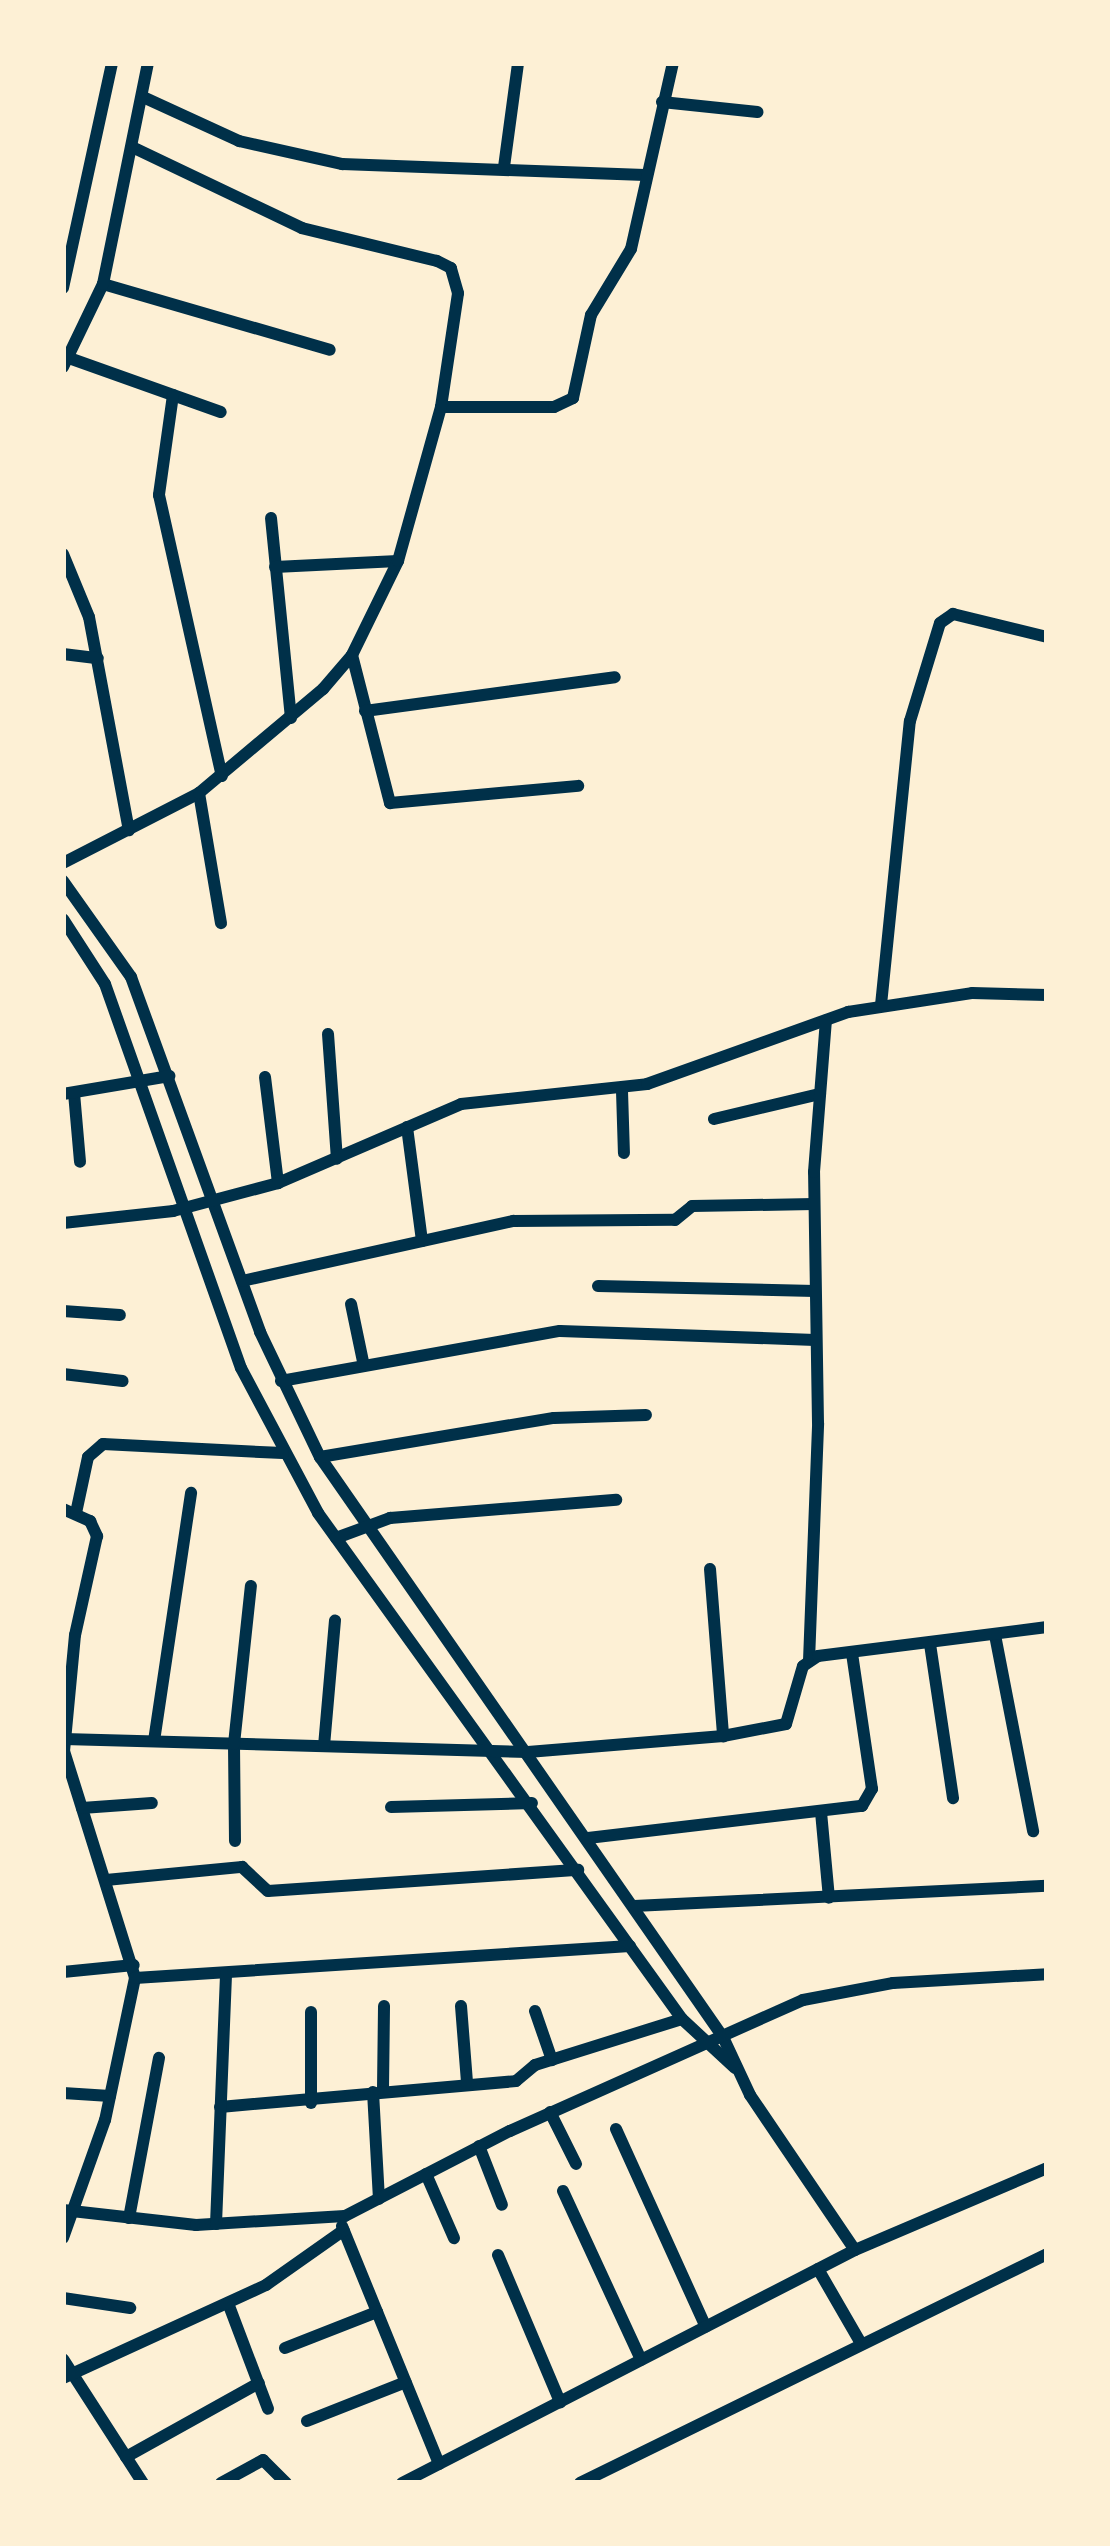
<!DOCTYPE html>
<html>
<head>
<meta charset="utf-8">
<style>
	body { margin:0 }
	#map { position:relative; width:1110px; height:2546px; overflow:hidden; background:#fdf0d5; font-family:"Space Grotesk",sans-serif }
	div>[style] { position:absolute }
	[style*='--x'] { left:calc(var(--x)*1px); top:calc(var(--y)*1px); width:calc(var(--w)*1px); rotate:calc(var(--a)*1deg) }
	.minor>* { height:12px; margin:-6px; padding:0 6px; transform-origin:6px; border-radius:6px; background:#003049 }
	span { translate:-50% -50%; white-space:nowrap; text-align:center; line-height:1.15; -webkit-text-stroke:9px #fdf0d5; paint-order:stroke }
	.frame { position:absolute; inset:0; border:66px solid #fdf0d5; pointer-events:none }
</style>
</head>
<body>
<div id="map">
	<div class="minor">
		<i style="--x:143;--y:97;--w:106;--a:24.6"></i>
		<i style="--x:239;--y:141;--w:106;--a:12.6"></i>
		<i style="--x:342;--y:164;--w:303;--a:2.1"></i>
		<i style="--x:662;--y:102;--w:96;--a:6"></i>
		<i style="--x:504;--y:167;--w:105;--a:-82.3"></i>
		<i style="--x:103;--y:284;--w:236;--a:16.2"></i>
		<i style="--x:63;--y:288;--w:230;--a:-77.7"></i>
		<i style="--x:69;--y:358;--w:161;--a:19.6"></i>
		<i style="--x:63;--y:367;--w:92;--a:-64.3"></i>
		<i style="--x:103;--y:284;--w:226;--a:-78.5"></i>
		<i style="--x:173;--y:395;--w:101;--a:98"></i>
		<i style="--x:159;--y:495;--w:288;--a:77.4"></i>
		<i style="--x:441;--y:407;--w:113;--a:0"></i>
		<i style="--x:554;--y:407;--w:21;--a:-25"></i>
		<i style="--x:573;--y:398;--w:85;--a:-77.8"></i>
		<i style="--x:591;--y:315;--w:77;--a:-58.8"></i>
		<i style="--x:631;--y:249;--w:191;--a:-77.3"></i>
		<i style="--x:271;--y:518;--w:201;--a:84.3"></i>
		<i style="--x:63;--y:554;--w:68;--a:67.6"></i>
		<i style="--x:89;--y:617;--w:217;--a:79.4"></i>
		<i style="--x:275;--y:567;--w:123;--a:-2.8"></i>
		<i style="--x:63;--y:654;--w:35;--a:7"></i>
		<i style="--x:352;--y:655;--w:153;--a:75.6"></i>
		<i style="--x:390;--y:803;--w:189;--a:-5.2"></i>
		<i style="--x:365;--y:711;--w:252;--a:-7.7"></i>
		<i style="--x:199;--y:793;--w:132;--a:80.4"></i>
		<i style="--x:63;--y:863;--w:153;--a:-27.2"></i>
		<i style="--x:199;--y:793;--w:162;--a:-40"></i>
		<i style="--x:323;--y:689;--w:45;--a:-49.5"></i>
		<i style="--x:352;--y:655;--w:105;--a:-63.9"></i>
		<i style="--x:398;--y:561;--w:160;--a:-74.4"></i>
		<i style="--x:441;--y:407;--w:115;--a:-81.5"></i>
		<i style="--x:458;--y:293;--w:26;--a:-106"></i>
		<i style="--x:451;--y:268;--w:16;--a:-153"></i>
		<i style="--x:437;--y:261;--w:139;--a:-166.3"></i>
		<i style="--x:302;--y:228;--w:188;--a:-154.5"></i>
		<i style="--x:63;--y:881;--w:118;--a:54.7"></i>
		<i style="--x:131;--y:977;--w:378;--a:70"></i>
		<i style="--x:260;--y:1332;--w:139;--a:64.4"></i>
		<i style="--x:320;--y:1457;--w:706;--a:55.21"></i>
		<i style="--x:723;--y:2037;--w:64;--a:65"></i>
		<i style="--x:750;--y:2095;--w:187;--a:55.9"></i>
		<i style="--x:63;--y:919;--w:77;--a:57.1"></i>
		<i style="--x:105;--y:984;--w:407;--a:70.5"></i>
		<i style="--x:241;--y:1368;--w:164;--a:62"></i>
		<i style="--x:318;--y:1513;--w:623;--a:54.27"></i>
		<i style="--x:682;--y:2019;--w:72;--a:42.8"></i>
		<i style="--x:881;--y:1005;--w:285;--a:-84.2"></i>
		<i style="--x:910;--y:721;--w:102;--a:-73"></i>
		<i style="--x:940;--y:623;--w:16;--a:-35"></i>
		<i style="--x:953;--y:614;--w:97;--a:13.7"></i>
		<i style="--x:328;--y:1034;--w:125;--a:85.9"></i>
		<i style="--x:265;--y:1077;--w:107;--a:83"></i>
		<i style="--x:622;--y:1091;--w:62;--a:88.2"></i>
		<i style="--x:74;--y:1093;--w:69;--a:85"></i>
		<i style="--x:63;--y:1094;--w:108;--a:-9.6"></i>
		<i style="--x:714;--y:1119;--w:109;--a:-13.3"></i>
		<i style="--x:407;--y:1127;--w:115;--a:82.5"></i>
		<i style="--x:63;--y:1223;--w:111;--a:-6.2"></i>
		<i style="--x:173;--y:1211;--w:109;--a:-14.9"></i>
		<i style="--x:278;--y:1183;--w:199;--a:-23.3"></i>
		<i style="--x:461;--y:1104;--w:187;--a:-6.1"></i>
		<i style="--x:647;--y:1084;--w:214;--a:-19.7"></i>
		<i style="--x:848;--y:1012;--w:125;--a:-8.7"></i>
		<i style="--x:972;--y:993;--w:75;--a:1.5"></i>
		<i style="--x:242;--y:1281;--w:278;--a:-12.5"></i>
		<i style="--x:513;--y:1221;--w:162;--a:-0.4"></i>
		<i style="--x:675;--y:1220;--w:22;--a:-39"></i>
		<i style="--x:692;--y:1206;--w:122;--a:-0.9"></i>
		<i style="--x:598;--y:1286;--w:217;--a:1.3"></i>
		<i style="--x:351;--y:1304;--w:63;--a:78.2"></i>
		<i style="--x:63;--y:1311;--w:57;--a:4"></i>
		<i style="--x:63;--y:1374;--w:60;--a:6.7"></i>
		<i style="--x:281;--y:1381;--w:283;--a:-10.2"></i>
		<i style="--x:560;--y:1331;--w:255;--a:2"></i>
		<i style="--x:320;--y:1457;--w:237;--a:-9.5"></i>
		<i style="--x:554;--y:1418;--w:92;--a:-1.9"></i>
		<i style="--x:63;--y:1509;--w:30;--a:24"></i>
		<i style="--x:90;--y:1521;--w:17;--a:65"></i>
		<i style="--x:97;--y:1536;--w:101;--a:102.5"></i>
		<i style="--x:75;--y:1635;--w:117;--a:95.4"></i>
		<i style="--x:64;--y:1751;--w:238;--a:72.6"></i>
		<i style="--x:135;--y:1978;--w:145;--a:101.9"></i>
		<i style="--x:105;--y:2120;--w:125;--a:109.6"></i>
		<i style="--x:76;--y:1513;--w:57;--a:-77.9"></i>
		<i style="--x:88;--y:1457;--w:20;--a:-41"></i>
		<i style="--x:103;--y:1444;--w:180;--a:2.9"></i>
		<i style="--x:336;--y:1538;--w:58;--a:-20.3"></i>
		<i style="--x:390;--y:1518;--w:227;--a:-4.6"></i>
		<i style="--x:710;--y:1569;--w:168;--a:85.5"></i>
		<i style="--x:995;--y:1635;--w:200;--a:79"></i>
		<i style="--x:930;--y:1644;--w:156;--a:81.5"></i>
		<i style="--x:809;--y:1661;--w:238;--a:-87.8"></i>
		<i style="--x:818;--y:1423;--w:251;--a:-90.9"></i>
		<i style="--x:814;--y:1172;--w:152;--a:-85.5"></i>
		<i style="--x:64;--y:1739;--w:464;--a:1.6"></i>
		<i style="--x:528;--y:1752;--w:196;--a:-4.7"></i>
		<i style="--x:723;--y:1736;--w:64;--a:-10.8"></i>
		<i style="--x:786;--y:1724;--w:60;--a:-73.7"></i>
		<i style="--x:803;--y:1666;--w:18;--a:-34"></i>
		<i style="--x:818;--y:1656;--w:231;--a:-7.2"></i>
		<i style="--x:154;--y:1741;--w:251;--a:-81.5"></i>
		<i style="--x:324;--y:1746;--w:126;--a:-85"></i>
		<i style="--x:391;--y:1807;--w:141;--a:-1.6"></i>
		<i style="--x:82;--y:1808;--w:70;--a:-4.1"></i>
		<i style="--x:821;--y:1812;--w:86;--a:84.7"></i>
		<i style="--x:588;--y:1838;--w:276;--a:-6.7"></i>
		<i style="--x:862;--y:1806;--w:20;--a:-60"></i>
		<i style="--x:872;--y:1789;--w:136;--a:-98.4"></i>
		<i style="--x:235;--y:1841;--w:97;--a:-90.6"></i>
		<i style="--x:234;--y:1744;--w:159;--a:-83.9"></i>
		<i style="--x:106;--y:1880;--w:137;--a:-5.5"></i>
		<i style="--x:242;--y:1867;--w:35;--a:43"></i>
		<i style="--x:268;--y:1891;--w:311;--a:-3.9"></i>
		<i style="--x:634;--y:1906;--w:413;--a:-2.8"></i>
		<i style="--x:63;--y:1972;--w:71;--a:-5.6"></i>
		<i style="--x:135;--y:1978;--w:496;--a:-3.7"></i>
		<i style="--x:461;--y:2006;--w:77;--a:85.5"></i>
		<i style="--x:535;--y:2011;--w:52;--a:70.9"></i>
		<i style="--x:383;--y:2089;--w:83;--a:-89.3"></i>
		<i style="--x:373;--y:2092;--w:107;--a:86.8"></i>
		<i style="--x:63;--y:2093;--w:47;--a:3.7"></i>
		<i style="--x:311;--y:2103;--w:91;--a:-90"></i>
		<i style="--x:220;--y:2107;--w:297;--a:-5"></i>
		<i style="--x:516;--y:2081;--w:25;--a:-40"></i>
		<i style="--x:535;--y:2065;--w:154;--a:-17.4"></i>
		<i style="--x:550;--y:2112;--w:58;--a:63.4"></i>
		<i style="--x:616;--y:2129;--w:217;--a:65.6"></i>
		<i style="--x:479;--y:2146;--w:63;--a:68.7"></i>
		<i style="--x:426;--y:2174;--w:70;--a:66.4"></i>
		<i style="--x:563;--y:2191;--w:186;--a:65.2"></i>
		<i style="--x:63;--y:2210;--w:134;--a:6.4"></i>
		<i style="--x:196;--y:2225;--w:149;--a:-3.5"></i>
		<i style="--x:345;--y:2216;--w:186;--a:-27.3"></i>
		<i style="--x:510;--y:2131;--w:321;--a:-24.1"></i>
		<i style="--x:803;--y:2000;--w:92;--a:-10.7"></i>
		<i style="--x:893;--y:1983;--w:154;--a:-3.3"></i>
		<i style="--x:129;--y:2218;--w:163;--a:-79.4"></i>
		<i style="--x:216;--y:2224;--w:251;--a:-87.7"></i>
		<i style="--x:342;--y:2226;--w:257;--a:67.8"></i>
		<i style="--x:498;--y:2255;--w:160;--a:67.1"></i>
		<i style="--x:818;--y:2269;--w:82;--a:60"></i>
		<i style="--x:63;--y:2298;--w:68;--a:8.5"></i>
		<i style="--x:228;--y:2303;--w:113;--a:69.3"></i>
		<i style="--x:285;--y:2348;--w:99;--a:-21.4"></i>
		<i style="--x:63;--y:2359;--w:148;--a:57.2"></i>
		<i style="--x:63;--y:2378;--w:223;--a:-24.6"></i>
		<i style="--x:266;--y:2285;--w:95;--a:-35.2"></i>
		<i style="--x:307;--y:2421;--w:106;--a:-21.5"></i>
		<i style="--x:126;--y:2457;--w:152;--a:-29.1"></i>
		<i style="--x:221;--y:2483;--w:48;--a:-28.7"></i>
		<i style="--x:263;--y:2460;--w:33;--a:45"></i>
		<i style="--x:402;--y:2483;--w:509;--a:-27.22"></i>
		<i style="--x:855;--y:2250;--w:209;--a:-23.1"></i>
		<i style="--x:580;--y:2483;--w:520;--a:-26.12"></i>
	</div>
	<div class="frame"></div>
</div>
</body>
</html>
